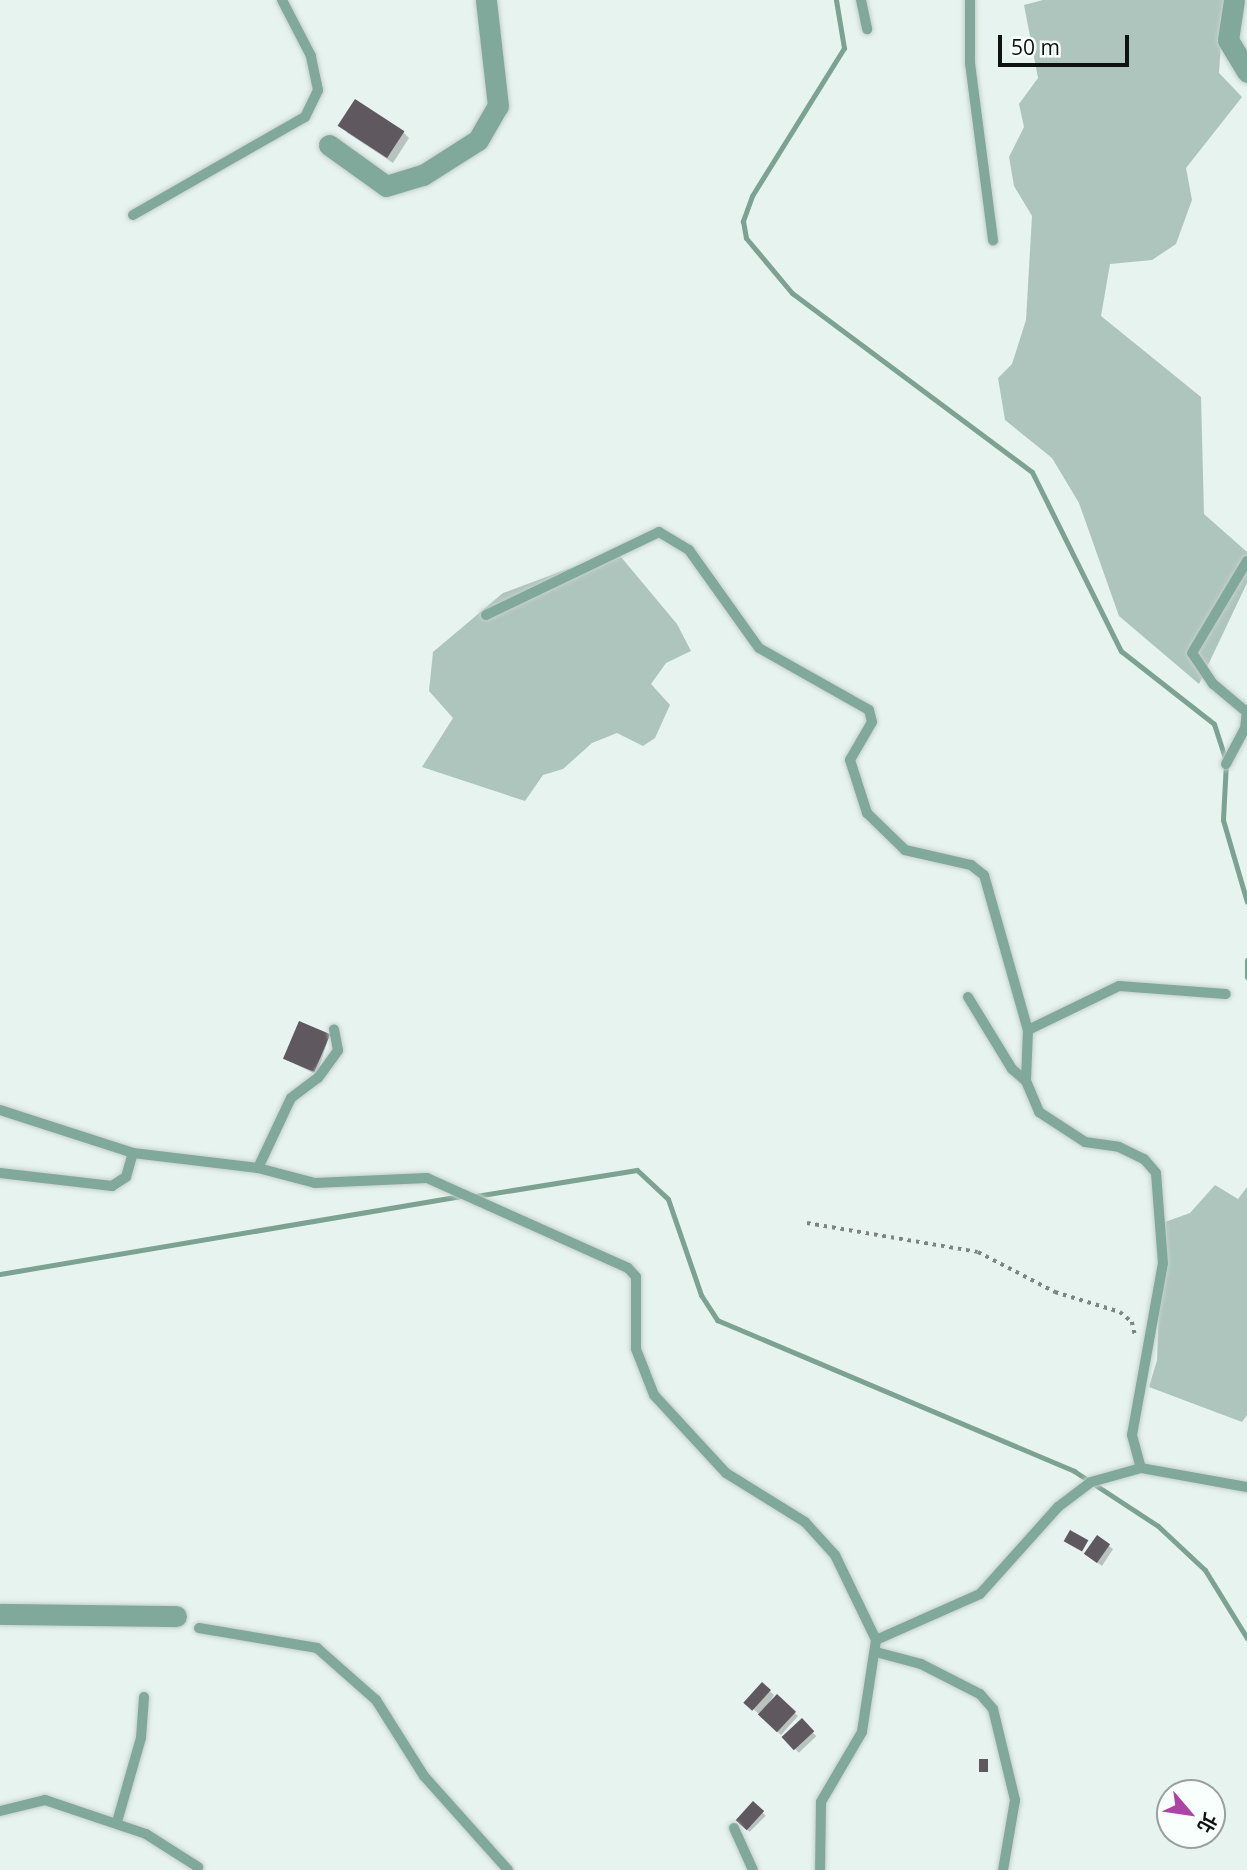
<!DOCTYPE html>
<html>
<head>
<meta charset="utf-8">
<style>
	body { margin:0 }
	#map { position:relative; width:1247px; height:1870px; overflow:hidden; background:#e7f3ee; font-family:"Open Sans","Noto Sans TC",sans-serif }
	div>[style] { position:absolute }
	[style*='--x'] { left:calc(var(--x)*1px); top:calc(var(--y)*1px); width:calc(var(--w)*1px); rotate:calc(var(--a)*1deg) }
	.green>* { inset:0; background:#aec5bd }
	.shadow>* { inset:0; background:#0003; transform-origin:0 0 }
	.stream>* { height:5px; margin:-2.5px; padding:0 2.5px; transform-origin:2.5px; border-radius:2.5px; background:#7ca294 }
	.building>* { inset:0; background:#5f585e; transform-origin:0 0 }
	.path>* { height:3.5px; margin-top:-1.75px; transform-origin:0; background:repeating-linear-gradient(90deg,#7c8582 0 3.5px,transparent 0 8.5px) }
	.roads { filter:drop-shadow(0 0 2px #c4cfcb) drop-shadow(0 0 2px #c4cfcb) }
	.lane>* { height:10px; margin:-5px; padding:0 5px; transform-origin:5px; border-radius:5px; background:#81a99b }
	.street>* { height:21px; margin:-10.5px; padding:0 10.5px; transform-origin:10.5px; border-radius:10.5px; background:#81a99b }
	span { translate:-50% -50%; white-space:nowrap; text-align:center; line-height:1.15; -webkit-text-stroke:7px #f8fffc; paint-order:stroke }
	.north { position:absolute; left:1156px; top:1779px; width:70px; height:70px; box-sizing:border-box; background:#f8fffc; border:2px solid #9aa09e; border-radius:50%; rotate:119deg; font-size:19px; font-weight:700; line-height:28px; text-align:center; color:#0e1211 }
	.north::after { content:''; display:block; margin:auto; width:24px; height:32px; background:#ac43a5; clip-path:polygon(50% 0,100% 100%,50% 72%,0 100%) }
	.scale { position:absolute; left:998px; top:35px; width:131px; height:32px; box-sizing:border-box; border:4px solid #0e1211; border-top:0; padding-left:9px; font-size:21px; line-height:24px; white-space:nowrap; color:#0e1211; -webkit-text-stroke:5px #f8fffc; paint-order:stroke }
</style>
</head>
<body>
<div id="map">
	<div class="green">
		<i style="clip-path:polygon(1043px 0,1224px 0,1219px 73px,1242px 97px,1186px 168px,1192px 200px,1176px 244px,1152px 260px,1110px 264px,1101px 316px,1201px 397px,1204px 514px,1247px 552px,1247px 583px,1199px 684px,1119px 616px,1079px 503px,1052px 458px,1005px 420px,998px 378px,1012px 364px,1026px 320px,1032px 216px,1014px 186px,1009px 157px,1024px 127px,1019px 104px,1038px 78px,1024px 5px)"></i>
		<i style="clip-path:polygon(616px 551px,677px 624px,691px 651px,666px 663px,651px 684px,670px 705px,655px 738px,643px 746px,617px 733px,592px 743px,563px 769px,543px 775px,525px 801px,422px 767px,453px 718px,429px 691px,433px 652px,503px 593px)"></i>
		<i style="clip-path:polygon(1215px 1185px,1238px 1199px,1247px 1187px,1247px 1415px,1242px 1422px,1149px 1387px,1157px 1360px,1162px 1223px,1190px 1213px)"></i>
	</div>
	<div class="shadow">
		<i style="clip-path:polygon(346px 132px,403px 132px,409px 138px,393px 163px)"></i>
		<i style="clip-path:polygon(329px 1036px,317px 1075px,285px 1059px)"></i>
		<i style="clip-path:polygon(1098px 1538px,1113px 1549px,1102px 1566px,1091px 1558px)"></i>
		<i style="clip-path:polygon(762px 1684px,774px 1695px,763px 1712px,777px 1697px,798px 1716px,781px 1735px,746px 1702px)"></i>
		<i style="left:802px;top:1721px;width:21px;height:24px;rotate:47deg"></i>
		<i style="left:753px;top:1803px;width:18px;height:23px;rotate:45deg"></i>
	</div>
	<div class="stream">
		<i style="--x:836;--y:0;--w:49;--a:80.5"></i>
		<i style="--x:844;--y:48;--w:174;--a:121.9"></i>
		<i style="--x:752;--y:196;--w:27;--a:110"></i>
		<i style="--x:743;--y:221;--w:17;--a:80"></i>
		<i style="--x:746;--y:238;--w:72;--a:50.1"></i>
		<i style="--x:792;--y:293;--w:299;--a:36.7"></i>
		<i style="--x:1032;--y:472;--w:200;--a:63.6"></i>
		<i style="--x:1121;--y:651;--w:118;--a:38.1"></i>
		<i style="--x:1214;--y:724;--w:40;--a:72"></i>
		<i style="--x:1226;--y:762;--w:58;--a:93"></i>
		<i style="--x:1223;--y:820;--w:85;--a:73.7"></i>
		<i style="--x:1247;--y:960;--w:17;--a:90"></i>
		<i style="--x:476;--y:1196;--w:163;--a:-9.2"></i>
		<i style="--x:637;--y:1170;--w:42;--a:43.1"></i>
		<i style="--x:668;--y:1199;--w:102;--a:71"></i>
		<i style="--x:701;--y:1295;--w:30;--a:57"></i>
		<i style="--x:717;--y:1320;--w:388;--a:22.9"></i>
		<i style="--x:1074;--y:1471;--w:100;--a:33.2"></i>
		<i style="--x:1158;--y:1526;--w:64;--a:43.1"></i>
		<i style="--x:1205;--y:1570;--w:80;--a:58.3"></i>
		<i style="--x:0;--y:1274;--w:466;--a:-9.6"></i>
	</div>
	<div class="building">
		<i style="left:355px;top:99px;width:59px;height:32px;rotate:33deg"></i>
		<i style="left:299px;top:1021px;width:34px;height:41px;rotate:23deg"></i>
		<i style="left:1070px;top:1530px;width:21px;height:13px;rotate:29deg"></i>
		<i style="left:1097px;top:1535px;width:16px;height:23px;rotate:35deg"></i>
		<i style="left:762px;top:1682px;width:12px;height:28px;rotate:42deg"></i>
		<i style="left:777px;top:1694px;width:26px;height:28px;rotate:43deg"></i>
		<i style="left:802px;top:1718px;width:18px;height:28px;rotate:47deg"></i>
		<i style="left:979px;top:1759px;width:9px;height:13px"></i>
		<i style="left:753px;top:1801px;width:15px;height:26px;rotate:42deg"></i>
	</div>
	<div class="path">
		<i style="--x:807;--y:1223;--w:173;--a:9.6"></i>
		<i style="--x:978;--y:1252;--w:87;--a:27.5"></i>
		<i style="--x:1055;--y:1292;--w:68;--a:17.1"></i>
		<i style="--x:1120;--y:1312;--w:16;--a:40"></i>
		<i style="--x:1132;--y:1322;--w:13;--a:77"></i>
	</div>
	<div class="roads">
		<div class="lane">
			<i style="--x:861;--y:0;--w:30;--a:78"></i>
			<i style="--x:970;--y:0;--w:63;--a:90"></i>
			<i style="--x:970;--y:63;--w:179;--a:82.6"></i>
			<i style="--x:133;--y:215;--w:198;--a:-29.7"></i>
			<i style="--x:305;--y:117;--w:30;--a:-64"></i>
			<i style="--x:318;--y:90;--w:35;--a:-102"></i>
			<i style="--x:311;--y:56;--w:63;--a:-117.4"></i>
			<i style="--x:486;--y:615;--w:192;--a:-25.6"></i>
			<i style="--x:659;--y:532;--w:35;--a:31"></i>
			<i style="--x:689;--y:550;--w:120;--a:54.5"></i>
			<i style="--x:759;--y:648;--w:126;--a:29.4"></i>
			<i style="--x:869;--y:710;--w:12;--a:76"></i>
			<i style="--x:872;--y:722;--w:44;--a:120.1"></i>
			<i style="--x:850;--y:760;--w:56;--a:72.2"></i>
			<i style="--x:867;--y:813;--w:53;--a:44.2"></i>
			<i style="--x:905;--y:850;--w:68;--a:12.8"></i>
			<i style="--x:971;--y:865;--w:16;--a:38"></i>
			<i style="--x:984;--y:875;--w:161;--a:74.2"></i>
			<i style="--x:1243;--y:709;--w:39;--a:-140"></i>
			<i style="--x:1213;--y:684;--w:37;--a:-124"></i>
			<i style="--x:1192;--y:653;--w:107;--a:-59.1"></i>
			<i style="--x:1226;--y:764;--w:40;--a:-62"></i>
			<i style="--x:1245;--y:729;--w:19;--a:-84"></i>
			<i style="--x:968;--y:997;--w:84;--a:58.6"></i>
			<i style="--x:1012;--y:1069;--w:18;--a:41"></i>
			<i style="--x:1026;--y:1081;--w:34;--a:67"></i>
			<i style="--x:1039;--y:1112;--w:55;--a:33.1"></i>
			<i style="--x:1085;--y:1142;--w:34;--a:8"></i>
			<i style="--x:1119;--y:1147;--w:28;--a:26"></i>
			<i style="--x:1144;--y:1159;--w:18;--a:49"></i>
			<i style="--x:1156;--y:1173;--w:90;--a:85.6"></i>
			<i style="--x:1163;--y:1263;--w:175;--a:100.2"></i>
			<i style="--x:1132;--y:1435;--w:34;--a:75"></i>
			<i style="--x:1026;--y:1081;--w:51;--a:-87.8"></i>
			<i style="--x:1028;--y:1030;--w:101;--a:-25.8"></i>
			<i style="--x:1119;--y:986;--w:107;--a:4.3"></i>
			<i style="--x:0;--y:1110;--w:140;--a:17.9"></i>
			<i style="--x:133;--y:1153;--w:126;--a:6.8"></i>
			<i style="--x:258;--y:1168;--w:59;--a:14.7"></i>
			<i style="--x:315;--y:1183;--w:112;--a:-2.6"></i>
			<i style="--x:427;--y:1178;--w:220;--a:24.1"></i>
			<i style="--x:628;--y:1268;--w:12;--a:48"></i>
			<i style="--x:636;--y:1277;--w:72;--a:90"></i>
			<i style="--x:636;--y:1349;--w:49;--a:68.6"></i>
			<i style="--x:654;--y:1395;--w:106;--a:47.3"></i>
			<i style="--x:726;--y:1473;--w:93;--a:31.8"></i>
			<i style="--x:805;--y:1522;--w:45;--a:47.7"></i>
			<i style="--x:835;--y:1555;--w:94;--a:64.2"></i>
			<i style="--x:876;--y:1640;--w:93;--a:98.7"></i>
			<i style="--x:862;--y:1732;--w:81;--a:120.4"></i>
			<i style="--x:821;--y:1802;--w:68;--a:90.8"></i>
			<i style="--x:258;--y:1168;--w:77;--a:-64.8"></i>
			<i style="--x:291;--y:1098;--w:34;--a:-37"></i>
			<i style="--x:318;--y:1078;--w:34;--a:-54"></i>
			<i style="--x:338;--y:1050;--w:21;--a:-101"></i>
			<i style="--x:0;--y:1173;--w:113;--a:6.6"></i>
			<i style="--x:112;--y:1186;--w:17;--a:-33"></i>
			<i style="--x:126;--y:1177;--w:25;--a:-74"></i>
			<i style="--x:199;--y:1628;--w:120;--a:9.6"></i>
			<i style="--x:317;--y:1648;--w:79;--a:41.4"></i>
			<i style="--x:376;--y:1700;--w:90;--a:57.7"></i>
			<i style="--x:424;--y:1776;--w:126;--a:48.2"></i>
			<i style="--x:876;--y:1640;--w:114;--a:-23.9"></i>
			<i style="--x:980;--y:1594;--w:117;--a:-48.1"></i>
			<i style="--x:1058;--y:1507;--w:41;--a:-37.1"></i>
			<i style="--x:1091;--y:1482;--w:52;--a:-15.6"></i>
			<i style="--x:1141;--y:1468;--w:108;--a:10.2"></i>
			<i style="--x:876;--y:1652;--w:47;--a:14.9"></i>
			<i style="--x:921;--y:1664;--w:66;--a:27"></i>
			<i style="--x:980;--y:1694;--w:20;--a:49"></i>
			<i style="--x:993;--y:1709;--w:94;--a:76.4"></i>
			<i style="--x:1015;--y:1800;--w:71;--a:99.7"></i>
			<i style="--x:0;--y:1811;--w:46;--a:-13.7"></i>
			<i style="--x:45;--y:1800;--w:107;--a:18.6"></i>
			<i style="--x:146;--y:1834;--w:62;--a:32.4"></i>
			<i style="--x:117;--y:1822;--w:87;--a:-74.1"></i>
			<i style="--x:141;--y:1738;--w:41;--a:-85.8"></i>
			<i style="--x:734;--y:1828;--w:46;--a:65.7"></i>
		</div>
		<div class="street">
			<i style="--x:1234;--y:0;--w:40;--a:98.5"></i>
			<i style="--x:1228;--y:40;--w:37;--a:59"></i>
			<i style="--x:329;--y:145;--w:70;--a:35.7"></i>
			<i style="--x:386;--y:186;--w:39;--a:-17"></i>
			<i style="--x:423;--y:175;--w:65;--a:-32.5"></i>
			<i style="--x:478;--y:140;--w:39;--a:-60"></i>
			<i style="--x:498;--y:106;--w:107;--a:-96.5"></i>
			<i style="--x:0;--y:1614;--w:176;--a:0.7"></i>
		</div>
	</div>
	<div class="north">北</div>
	<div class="scale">50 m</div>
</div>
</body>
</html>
